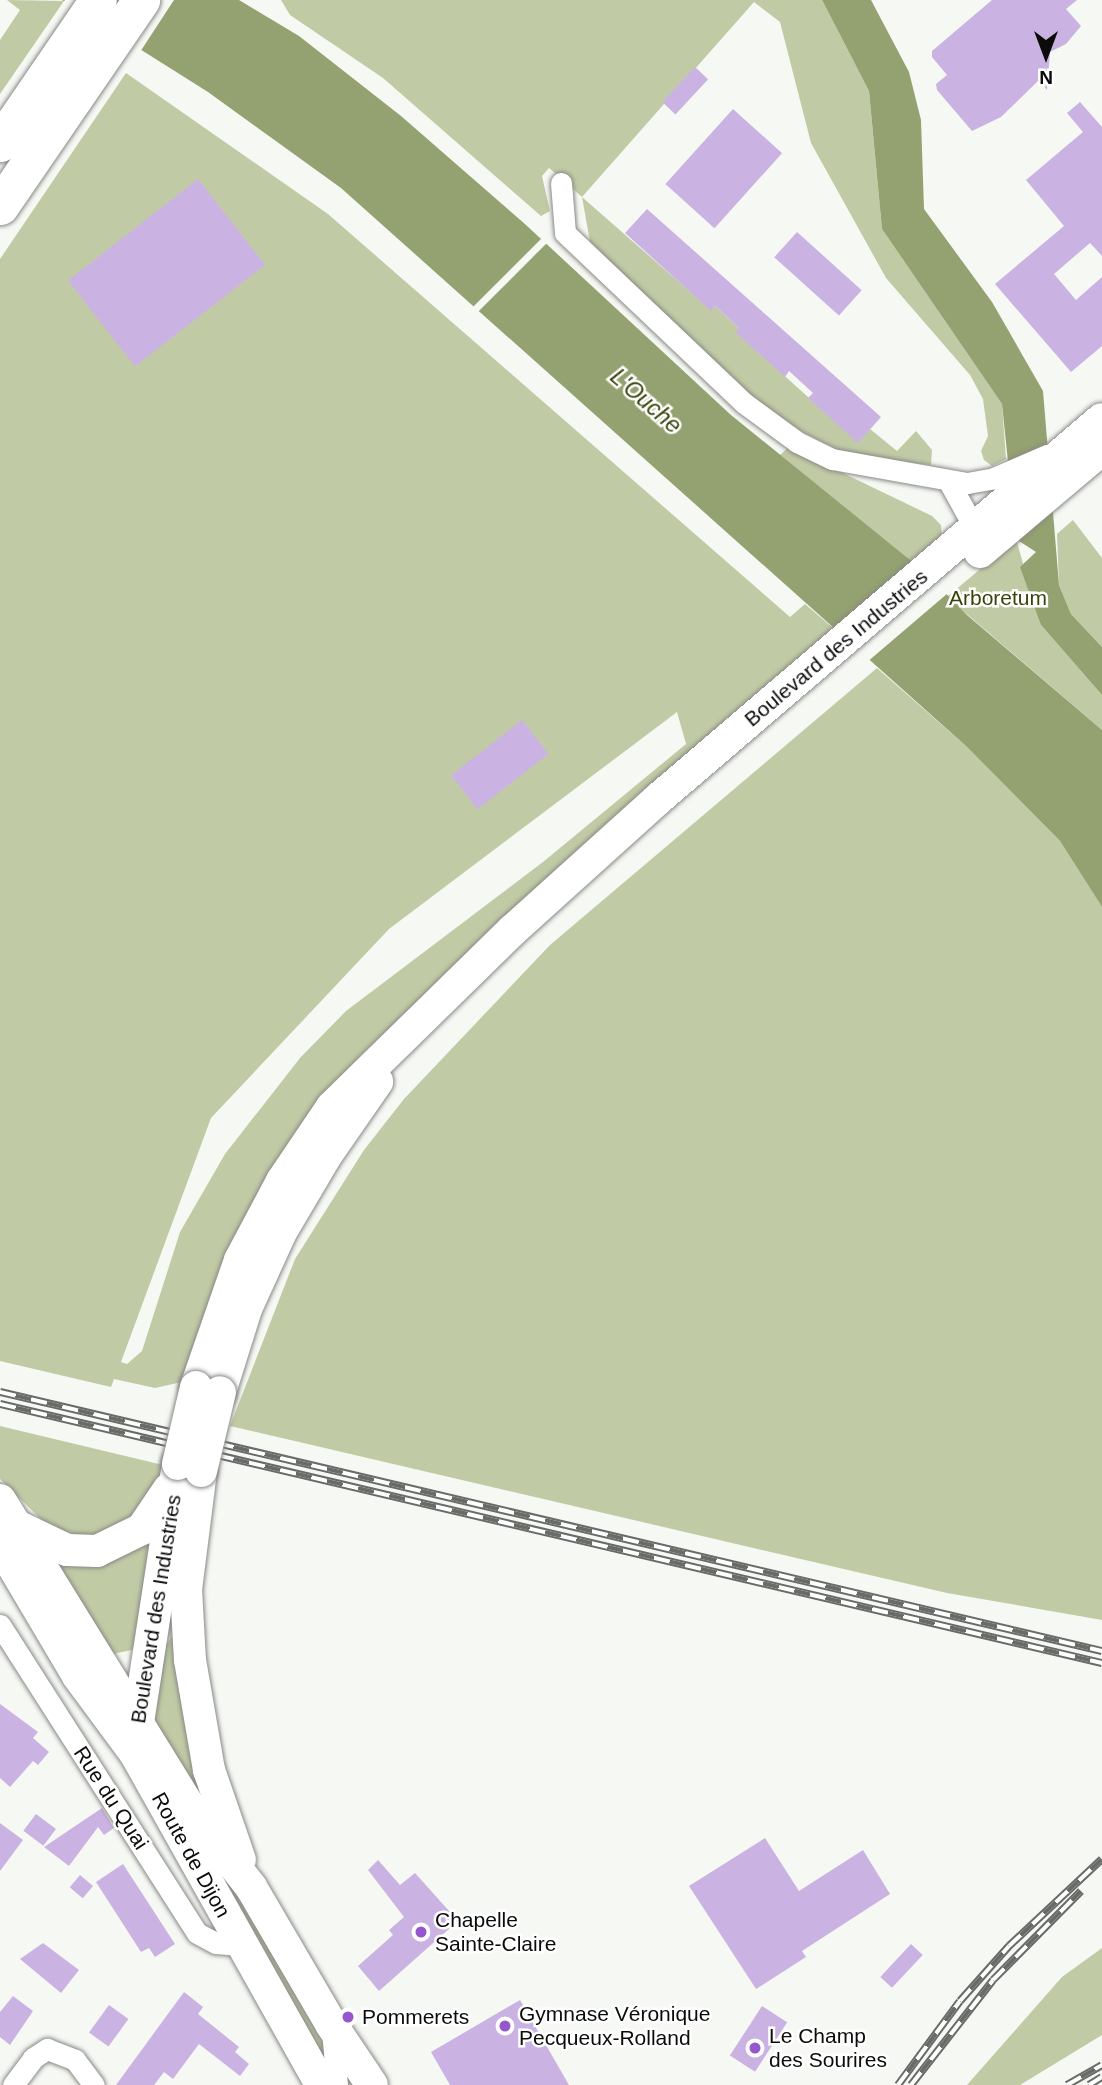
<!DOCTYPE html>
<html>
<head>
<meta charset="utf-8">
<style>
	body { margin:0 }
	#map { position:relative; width:1102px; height:2085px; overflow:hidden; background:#f6f8f3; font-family:Arial,sans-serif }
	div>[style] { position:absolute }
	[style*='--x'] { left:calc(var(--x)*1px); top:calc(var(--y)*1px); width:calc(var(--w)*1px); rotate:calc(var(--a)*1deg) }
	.green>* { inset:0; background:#c0cba5 }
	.water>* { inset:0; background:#94a170 }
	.pier>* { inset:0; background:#f6f8f3; transform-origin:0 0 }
	.building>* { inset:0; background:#cab3e2; transform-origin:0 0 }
	.roads { filter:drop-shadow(0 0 2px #888a85) drop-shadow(0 0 2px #888a85) }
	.street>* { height:21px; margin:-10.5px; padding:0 10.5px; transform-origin:10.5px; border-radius:10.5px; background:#fff }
	.primary>* { height:32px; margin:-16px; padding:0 16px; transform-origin:16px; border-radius:16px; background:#fff }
	.highway>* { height:37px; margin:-18.5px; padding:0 18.5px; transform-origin:18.5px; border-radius:18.5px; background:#fff }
	.rail>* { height:8px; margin-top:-4px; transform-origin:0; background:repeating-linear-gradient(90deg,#fff 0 16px,#696b68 0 32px); box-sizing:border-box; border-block:2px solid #696b68 }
	.bridges { filter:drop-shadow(0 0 2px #888a85) drop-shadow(0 0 2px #888a85) }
	.primary-bridge>* { height:32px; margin:-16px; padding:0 16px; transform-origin:16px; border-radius:16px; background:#fff }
	.dots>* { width:19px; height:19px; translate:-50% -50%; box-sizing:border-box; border:4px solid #fff; border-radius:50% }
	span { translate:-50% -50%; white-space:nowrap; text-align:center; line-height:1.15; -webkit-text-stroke:5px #fff; paint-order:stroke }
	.park-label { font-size:21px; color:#394409 }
	.street-label { font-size:21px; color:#0b0c0a }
	.poi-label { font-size:21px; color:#0b0c0a }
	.left { translate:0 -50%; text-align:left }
	.water-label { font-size:23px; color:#3a460c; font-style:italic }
	.north { position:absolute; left:1011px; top:21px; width:70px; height:70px; -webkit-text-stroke:5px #fff; paint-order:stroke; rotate:180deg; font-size:19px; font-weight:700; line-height:28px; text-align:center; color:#0b0c0a }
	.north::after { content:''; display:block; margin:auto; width:24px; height:32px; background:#0b0c0a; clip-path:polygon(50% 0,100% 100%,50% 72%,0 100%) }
</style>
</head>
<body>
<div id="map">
	<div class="green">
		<i style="clip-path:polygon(7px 0,64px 1px,0 94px,0 40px,20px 10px)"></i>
		<i style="clip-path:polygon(281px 0,822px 0,869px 91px,882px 229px,1002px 404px,1006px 459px,992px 466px,984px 460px,981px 451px,988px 436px,983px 399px,970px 375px,886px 278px,811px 143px,780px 22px,754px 2px,582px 197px,711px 310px,715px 306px,739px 328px,736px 332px,858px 442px,870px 429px,897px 451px,916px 431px,932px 450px,931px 465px,848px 455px,765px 413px,590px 242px,582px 197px,549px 168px,542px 176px,550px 211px,541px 216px,383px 78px,290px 15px)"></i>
		<i style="clip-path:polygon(evenodd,126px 73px,328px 214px,790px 617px,805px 604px,839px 633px,545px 886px,358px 1058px,305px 1125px,186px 1381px,155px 1388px,114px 1379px,111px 1387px,0 1361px,0 259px,126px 73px,677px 712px,686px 744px,543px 862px,346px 1011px,300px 1058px,225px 1154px,180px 1232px,142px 1351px,127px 1364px,121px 1362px,211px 1118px,389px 929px,677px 712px)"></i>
		<i style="clip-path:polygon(789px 447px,932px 516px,941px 525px,942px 539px,916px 565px,780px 455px)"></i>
		<i style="clip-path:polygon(1073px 520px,1102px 558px,1102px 647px,1071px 614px,1059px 585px,1057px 534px)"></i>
		<i style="clip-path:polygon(1016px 539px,1041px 625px,1102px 695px,1102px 730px,947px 597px)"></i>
		<i style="clip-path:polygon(877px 668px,966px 746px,1060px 841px,1102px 907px,1102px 1620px,947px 1593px,230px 1426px,295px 1259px,364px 1150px,404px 1099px,550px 945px)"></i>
		<i style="clip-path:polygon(0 1426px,163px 1465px,151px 1502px,111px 1538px,82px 1536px,48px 1526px,0 1479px)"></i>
		<i style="clip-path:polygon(158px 1521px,136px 1649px,113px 1654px,46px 1552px)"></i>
		<i style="clip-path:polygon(176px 1632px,214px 1825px,146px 1723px,159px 1653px)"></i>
		<i style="clip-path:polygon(148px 1752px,321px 2030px,326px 2052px,321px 2061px)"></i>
		<i style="clip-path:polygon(1102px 1948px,1102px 2035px,1020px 2085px,967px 2085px,1062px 1977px)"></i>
	</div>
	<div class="water">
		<i style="clip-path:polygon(62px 0,239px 0,299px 36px,401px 116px,526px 225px,731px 415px,925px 572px,967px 615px,1102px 730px,1102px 907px,1060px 841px,966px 746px,341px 188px,208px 92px)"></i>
		<i style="clip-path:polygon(822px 0,871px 0,909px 72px,921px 120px,924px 209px,992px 302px,1043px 391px,1059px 585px,1071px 614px,1102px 647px,1102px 695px,1041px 625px,1020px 567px,1036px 552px,1016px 539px,1002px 404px,882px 229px,869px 91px)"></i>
	</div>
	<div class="pier">
		<i style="clip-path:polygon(65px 0,174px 0,140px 52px,62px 4px)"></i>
		<i style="left:543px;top:237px;width:7px;height:103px;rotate:45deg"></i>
		<i style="clip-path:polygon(932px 575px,948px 593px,866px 663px,844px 642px)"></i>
	</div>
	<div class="building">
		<i style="clip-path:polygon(992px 0,1077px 0,1066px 9px,1081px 26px,1066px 44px,1050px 52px,1047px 90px,1039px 80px,1001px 117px,972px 131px,937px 90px,936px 84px,947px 75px,932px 57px,932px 51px)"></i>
		<i style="left:695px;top:67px;width:18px;height:48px;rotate:43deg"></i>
		<i style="clip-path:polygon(1080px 102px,1102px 127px,1102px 256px,1090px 243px,1054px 274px,1076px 300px,1102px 277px,1102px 346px,1071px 372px,995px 284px,1064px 226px,1026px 180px,1083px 132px,1067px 113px)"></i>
		<i style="left:733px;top:109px;width:66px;height:101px;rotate:42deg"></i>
		<i style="left:198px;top:179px;width:109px;height:165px;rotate:52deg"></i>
		<i style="clip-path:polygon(647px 209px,881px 417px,858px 443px,808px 398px,813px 393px,789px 371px,785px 377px,735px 332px,739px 328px,715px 306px,711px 311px,625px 233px)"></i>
		<i style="left:797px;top:232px;width:87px;height:34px;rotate:42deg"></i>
		<i style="left:522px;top:720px;width:43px;height:90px;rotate:52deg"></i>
		<i style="clip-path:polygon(0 1704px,38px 1732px,33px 1738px,49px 1752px,38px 1765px,33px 1761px,10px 1787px,0 1778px)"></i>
		<i style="clip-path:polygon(102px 1808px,114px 1828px,104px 1835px,98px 1827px,69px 1866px,44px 1847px)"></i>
		<i style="left:36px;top:1814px;width:25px;height:21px;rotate:37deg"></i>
		<i style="clip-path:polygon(0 1823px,23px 1840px,0 1871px)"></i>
		<i style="clip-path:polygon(765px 1838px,799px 1891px,863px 1850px,890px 1894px,802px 1951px,806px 1957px,756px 1989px,689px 1886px)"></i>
		<i style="clip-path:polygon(378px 1860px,400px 1885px,415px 1873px,458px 1921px,379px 1991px,358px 1966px,393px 1935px,389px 1930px,404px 1917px,368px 1870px)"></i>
		<i style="clip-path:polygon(123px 1864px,175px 1944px,155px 1957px,149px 1948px,141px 1952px,96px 1882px)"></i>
		<i style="left:80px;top:1875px;width:17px;height:16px;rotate:40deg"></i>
		<i style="clip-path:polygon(43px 1943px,79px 1970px,61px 1993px,20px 1959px)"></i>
		<i style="left:911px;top:1944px;width:16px;height:45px;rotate:43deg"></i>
		<i style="clip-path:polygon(184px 1992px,203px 2007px,198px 2014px,239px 2047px,235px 2052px,249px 2064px,240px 2076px,199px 2044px,173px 2079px,164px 2072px,154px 2085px,116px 2085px)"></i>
		<i style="clip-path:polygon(13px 1996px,33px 2011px,10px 2045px,0 2037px,0 2012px)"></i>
		<i style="clip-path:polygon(520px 2000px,569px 2085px,450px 2085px,431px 2052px)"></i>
		<i style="left:109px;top:2005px;width:24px;height:34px;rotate:36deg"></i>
		<i style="left:762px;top:2006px;width:30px;height:59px;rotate:33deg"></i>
	</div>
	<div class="roads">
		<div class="street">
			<i style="--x:561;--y:183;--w:50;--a:85.4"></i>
			<i style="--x:565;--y:233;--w:247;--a:43.5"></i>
			<i style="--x:744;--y:403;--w:66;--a:36.3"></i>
			<i style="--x:797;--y:442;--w:39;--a:26"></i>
			<i style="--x:832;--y:459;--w:137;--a:10.1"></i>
			<i style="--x:967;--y:483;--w:27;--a:-10"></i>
			<i style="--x:994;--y:478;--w:58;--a:-23.5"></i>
			<i style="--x:949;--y:482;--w:64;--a:61"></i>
			<i style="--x:0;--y:1625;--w:366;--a:57.4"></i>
			<i style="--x:197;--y:1933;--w:21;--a:28"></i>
			<i style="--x:216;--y:1943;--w:24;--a:5"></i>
			<i style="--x:332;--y:2031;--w:54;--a:84.7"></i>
			<i style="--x:13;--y:2085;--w:34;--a:-53"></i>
			<i style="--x:33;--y:2058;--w:17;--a:-33"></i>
			<i style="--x:47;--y:2049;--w:30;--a:21"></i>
			<i style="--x:75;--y:2060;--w:31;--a:53"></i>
		</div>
		<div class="primary">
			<i style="--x:980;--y:552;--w:160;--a:-40.2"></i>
			<i style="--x:196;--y:1387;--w:134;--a:-70.9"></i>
			<i style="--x:240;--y:1260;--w:89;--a:-62"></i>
			<i style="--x:282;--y:1181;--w:89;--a:-56"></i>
			<i style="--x:332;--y:1107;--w:253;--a:-44.4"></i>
			<i style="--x:513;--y:930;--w:195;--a:-42.1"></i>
			<i style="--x:658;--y:799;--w:584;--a:-40.56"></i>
			<i style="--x:220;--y:1392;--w:87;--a:-72.6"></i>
			<i style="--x:246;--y:1309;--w:85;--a:-65.6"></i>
			<i style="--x:281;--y:1232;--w:91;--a:-59.5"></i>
			<i style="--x:327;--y:1154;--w:88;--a:-55.2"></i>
			<i style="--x:201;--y:1471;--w:119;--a:97.2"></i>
			<i style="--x:186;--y:1589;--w:71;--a:86.8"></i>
			<i style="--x:190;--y:1660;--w:112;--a:80.2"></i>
			<i style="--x:209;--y:1770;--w:95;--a:71"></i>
			<i style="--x:0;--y:1500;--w:368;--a:58.3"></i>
			<i style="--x:193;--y:1813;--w:94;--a:51.9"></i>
			<i style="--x:251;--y:1887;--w:159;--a:59.7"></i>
			<i style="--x:331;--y:2024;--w:73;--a:56.1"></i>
			<i style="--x:19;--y:1527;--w:53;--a:25.6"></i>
			<i style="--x:67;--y:1550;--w:30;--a:2"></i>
			<i style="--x:97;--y:1551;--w:50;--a:-26.1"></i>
			<i style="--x:142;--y:1529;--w:48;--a:-56"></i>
			<i style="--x:0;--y:1544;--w:153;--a:59.4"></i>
			<i style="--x:78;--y:1676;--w:96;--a:53.5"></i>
			<i style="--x:135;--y:1753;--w:381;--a:60.7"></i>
			<i style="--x:137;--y:1729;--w:268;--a:-81.2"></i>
		</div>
		<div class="highway">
			<i style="--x:0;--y:143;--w:173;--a:-55.6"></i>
			<i style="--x:0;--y:206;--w:250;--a:-55.6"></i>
		</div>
	</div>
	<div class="rail">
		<i style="--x:0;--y:1392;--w:1132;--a:13.23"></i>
		<i style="--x:0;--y:1404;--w:1132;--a:13.23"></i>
		<i style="--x:898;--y:2085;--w:104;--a:-53.6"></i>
		<i style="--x:960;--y:2001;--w:74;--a:-48.3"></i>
		<i style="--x:1009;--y:1946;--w:127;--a:-43.1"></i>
		<i style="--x:911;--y:2085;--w:133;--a:-52"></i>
		<i style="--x:993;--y:1980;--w:125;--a:-45.3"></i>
		<i style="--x:1067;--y:2085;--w:40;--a:-29.7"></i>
		<i style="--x:1089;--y:2085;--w:15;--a:-32"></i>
	</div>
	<div class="bridges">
		<div class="primary-bridge">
			<i style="--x:178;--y:1464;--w:79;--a:-76.8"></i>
			<i style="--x:201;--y:1471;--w:81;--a:-76.5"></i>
		</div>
	</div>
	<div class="dots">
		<i style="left:421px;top:1932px;background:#9757cc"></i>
		<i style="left:348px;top:2017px;background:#9757cc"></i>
		<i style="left:505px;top:2026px;background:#9757cc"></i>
		<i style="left:755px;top:2048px;background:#9757cc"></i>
	</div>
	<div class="park-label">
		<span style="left:998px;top:598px">Arboretum</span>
	</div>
	<div class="street-label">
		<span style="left:836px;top:648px;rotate:-40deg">Boulevard des Industries</span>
		<span style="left:156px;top:1609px;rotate:-81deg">Boulevard des Industries</span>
		<span style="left:111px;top:1798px;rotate:57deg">Rue du Quai</span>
		<span style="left:191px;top:1855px;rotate:61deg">Route de Dijon</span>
	</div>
	<div class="poi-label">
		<span class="left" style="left:435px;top:1932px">Chapelle<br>Sainte-Claire</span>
		<span class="left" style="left:519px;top:2026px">Gymnase Véronique<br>Pecqueux-Rolland</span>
		<span class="left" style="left:362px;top:2017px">Pommerets</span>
		<span class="left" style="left:769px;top:2048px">Le Champ<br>des Sourires</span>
	</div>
	<div class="water-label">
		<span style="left:646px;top:401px;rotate:41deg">L'Ouche</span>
	</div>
	<div class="north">N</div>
</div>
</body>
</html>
